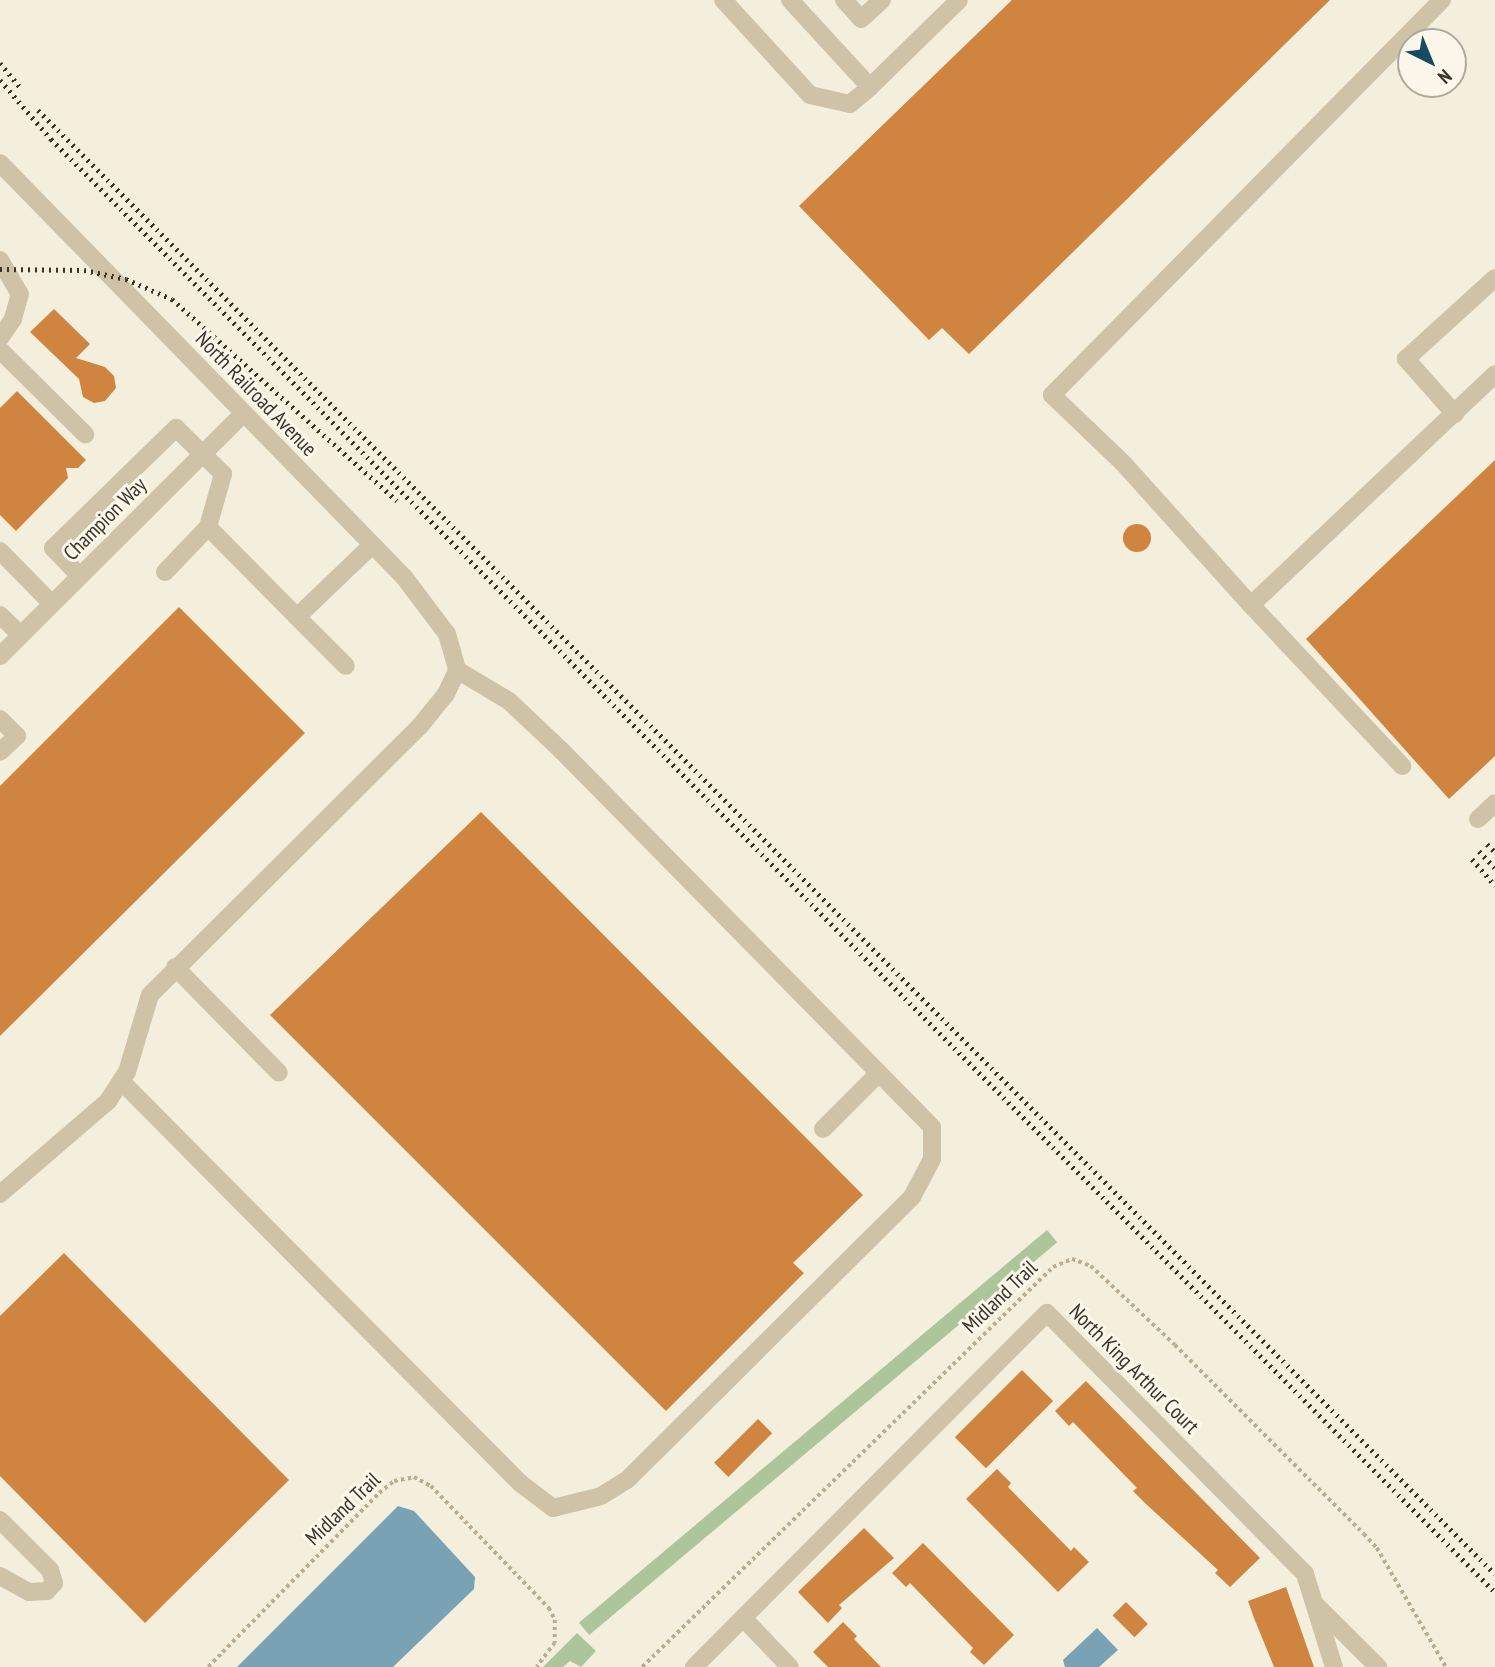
<!DOCTYPE html>
<html>
<head>
<meta charset="utf-8">
<style>
	body { margin:0 }
	#map { position:relative; width:1495px; height:1667px; overflow:hidden; background:#f4efdd; font-family:"PT Sans Narrow",sans-serif }
	div>[style] { position:absolute }
	[style*='--x'] { left:calc(var(--x)*1px); top:calc(var(--y)*1px); width:calc(var(--w)*1px); rotate:calc(var(--a)*1deg) }
	.green>* { inset:0; background:#adc59b; transform-origin:0 0 }
	.water>* { inset:0; background:#79a3b4 }
	.building>* { inset:0; background:#cf8540; transform-origin:0 0 }
	.round { border-radius:50% }
	.path>* { height:3.5px; margin-top:-1.75px; transform-origin:0; background:repeating-linear-gradient(90deg,#baad91 0 3.5px,transparent 0 7px) }
	.minor>* { height:18px; margin:-9px; padding:0 9px; transform-origin:9px; border-radius:9px; background:#cec2a7 }
	.rail>* { height:5px; margin-top:-2.5px; transform-origin:0; background:repeating-linear-gradient(90deg,#3a3228 0 2px,transparent 0 7px) }
	span { translate:-50% -50%; white-space:nowrap; text-align:center; line-height:1.15; -webkit-text-stroke:6px #fbf7ea; paint-order:stroke }
	.street-label { font-size:21px; color:#3a3228 }
	.north { position:absolute; left:1397px; top:28px; width:70px; height:70px; box-sizing:border-box; background:#fbf7ea; border:2px solid #aea89c; border-radius:50%; rotate:137deg; font-size:19px; font-weight:700; line-height:28px; text-align:center; color:#3a3228 }
	.north::after { content:''; display:block; margin:auto; width:24px; height:32px; background:#1a4a5f; clip-path:polygon(50% 0,100% 100%,50% 72%,0 100%) }
</style>
</head>
<body>
<div id="map">
	<div class="green">
		<i style="left:1047px;top:1230px;width:16px;height:611px;rotate:50deg"></i>
		<i style="clip-path:polygon(577px 1633px,596px 1651px,581px 1667px,570px 1661px,563px 1667px,543px 1667px)"></i>
	</div>
	<div class="water">
		<i style="clip-path:polygon(398px 1506px,414px 1511px,475px 1577px,474px 1589px,393px 1667px,237px 1667px)"></i>
		<i style="clip-path:polygon(1097px 1628px,1118px 1650px,1099px 1667px,1065px 1667px,1063px 1660px)"></i>
	</div>
	<div class="building">
		<i style="clip-path:polygon(1012px 0,1330px 0,969px 354px,942px 328px,929px 340px,799px 206px)"></i>
		<i style="clip-path:polygon(54px 309px,90px 344px,76px 358px,105px 367px,114px 376px,116px 388px,105px 401px,94px 403px,83px 397px,79px 379px,30px 332px)"></i>
		<i style="clip-path:polygon(17px 391px,86px 460px,78px 468px,66px 468px,68px 478px,16px 531px,0 515px,0 408px)"></i>
		<i style="clip-path:polygon(1495px 460px,1495px 756px,1449px 799px,1306px 639px)"></i>
		<i class="round" style="left:1123px;top:524px;width:28px;height:28px"></i>
		<i style="clip-path:polygon(179px 607px,305px 733px,0 1036px,0 786px)"></i>
		<i style="clip-path:polygon(481px 812px,863px 1195px,793px 1263px,804px 1273px,666px 1411px,270px 1015px)"></i>
		<i style="clip-path:polygon(64px 1253px,289px 1480px,145px 1623px,0 1476px,0 1316px)"></i>
		<i style="left:1022px;top:1370px;width:44px;height:95px;rotate:45deg"></i>
		<i style="clip-path:polygon(1086px 1381px,1260px 1558px,1230px 1587px,1215px 1573px,1218px 1570px,1146px 1504px,1133px 1491px,1137px 1488px,1073px 1422px,1069px 1426px,1055px 1411px)"></i>
		<i style="left:758px;top:1419px;width:20px;height:62px;rotate:45deg"></i>
		<i style="clip-path:polygon(997px 1469px,1011px 1483px,1008px 1487px,1071px 1551px,1074px 1547px,1089px 1562px,1058px 1592px,966px 1499px)"></i>
		<i style="clip-path:polygon(864px 1528px,894px 1558px,839px 1605px,842px 1608px,828px 1623px,798px 1592px)"></i>
		<i style="clip-path:polygon(923px 1543px,1014px 1635px,984px 1665px,970px 1652px,973px 1648px,910px 1583px,906px 1587px,892px 1573px)"></i>
		<i style="clip-path:polygon(1286px 1587px,1314px 1667px,1274px 1667px,1254px 1618px,1248px 1601px)"></i>
		<i style="left:1126px;top:1602px;width:31px;height:19px;rotate:45deg"></i>
		<i style="clip-path:polygon(843px 1622px,857px 1636px,854px 1639px,881px 1667px,828px 1667px,813px 1652px)"></i>
	</div>
	<div class="path">
		<i style="--x:208;--y:1667;--w:244;--a:-45.5"></i>
		<i style="--x:379;--y:1493;--w:19;--a:-39"></i>
		<i style="--x:394;--y:1481;--w:20;--a:-11"></i>
		<i style="--x:414;--y:1477;--w:19;--a:28"></i>
		<i style="--x:431;--y:1486;--w:170;--a:46"></i>
		<i style="--x:549;--y:1608;--w:13;--a:63"></i>
		<i style="--x:555;--y:1620;--w:23;--a:90"></i>
		<i style="--x:555;--y:1643;--w:30;--a:127"></i>
		<i style="--x:642;--y:1667;--w:574;--a:-44.22"></i>
		<i style="--x:1053;--y:1267;--w:21;--a:-23"></i>
		<i style="--x:1072;--y:1259;--w:20;--a:20"></i>
		<i style="--x:1091;--y:1266;--w:115;--a:43.2"></i>
		<i style="--x:1175;--y:1345;--w:267;--a:45"></i>
		<i style="--x:1364;--y:1534;--w:19;--a:47"></i>
		<i style="--x:1377;--y:1548;--w:138;--a:59.9"></i>
	</div>
	<div class="minor">
		<i style="--x:723;--y:0;--w:129;--a:47.5"></i>
		<i style="--x:810;--y:95;--w:41;--a:12.7"></i>
		<i style="--x:850;--y:104;--w:26;--a:-40"></i>
		<i style="--x:790;--y:0;--w:118;--a:47.4"></i>
		<i style="--x:870;--y:87;--w:124;--a:-44.3"></i>
		<i style="--x:844;--y:0;--w:25;--a:48"></i>
		<i style="--x:861;--y:19;--w:28;--a:-42"></i>
		<i style="--x:1442;--y:0;--w:555;--a:134.64"></i>
		<i style="--x:1052;--y:395;--w:98;--a:43.8"></i>
		<i style="--x:1123;--y:463;--w:191;--a:48"></i>
		<i style="--x:1251;--y:605;--w:336;--a:-43.4"></i>
		<i style="--x:0;--y:163;--w:578;--a:45.7"></i>
		<i style="--x:404;--y:577;--w:71;--a:53"></i>
		<i style="--x:447;--y:634;--w:37;--a:74"></i>
		<i style="--x:0;--y:260;--w:39;--a:60"></i>
		<i style="--x:20;--y:294;--w:26;--a:106"></i>
		<i style="--x:13;--y:319;--w:23;--a:124"></i>
		<i style="--x:0;--y:350;--w:120;--a:44.7"></i>
		<i style="--x:1455;--y:414;--w:74;--a:-131.7"></i>
		<i style="--x:1406;--y:359;--w:120;--a:-42.3"></i>
		<i style="--x:0;--y:551;--w:74;--a:45.5"></i>
		<i style="--x:165;--y:572;--w:62;--a:-46.3"></i>
		<i style="--x:208;--y:527;--w:127;--a:45.3"></i>
		<i style="--x:297;--y:617;--w:104;--a:-43.8"></i>
		<i style="--x:80;--y:576;--w:39;--a:-134"></i>
		<i style="--x:53;--y:548;--w:172;--a:-44.3"></i>
		<i style="--x:176;--y:428;--w:66;--a:44.4"></i>
		<i style="--x:223;--y:474;--w:55;--a:105.8"></i>
		<i style="--x:1251;--y:605;--w:221;--a:46.8"></i>
		<i style="--x:0;--y:615;--w:29;--a:44"></i>
		<i style="--x:297;--y:617;--w:69;--a:45"></i>
		<i style="--x:0;--y:656;--w:343;--a:-44.9"></i>
		<i style="--x:0;--y:719;--w:24;--a:45"></i>
		<i style="--x:17;--y:736;--w:23;--a:137"></i>
		<i style="--x:1478;--y:819;--w:23;--a:-43"></i>
		<i style="--x:175;--y:967;--w:148;--a:45.5"></i>
		<i style="--x:121;--y:1081;--w:566;--a:45.21"></i>
		<i style="--x:520;--y:1483;--w:41;--a:37.1"></i>
		<i style="--x:553;--y:1508;--w:49;--a:-14"></i>
		<i style="--x:601;--y:1496;--w:32;--a:-32"></i>
		<i style="--x:628;--y:1479;--w:400;--a:-44.8"></i>
		<i style="--x:912;--y:1197;--w:43;--a:-62.2"></i>
		<i style="--x:932;--y:1159;--w:32;--a:-90"></i>
		<i style="--x:932;--y:1127;--w:529;--a:-134.54"></i>
		<i style="--x:561;--y:750;--w:71;--a:-136.7"></i>
		<i style="--x:509;--y:701;--w:61;--a:-149.2"></i>
		<i style="--x:823;--y:1129;--w:79;--a:-45"></i>
		<i style="--x:0;--y:1194;--w:143;--a:-40.7"></i>
		<i style="--x:108;--y:1101;--w:35;--a:-57"></i>
		<i style="--x:127;--y:1072;--w:80;--a:-73.4"></i>
		<i style="--x:150;--y:995;--w:381;--a:-44.9"></i>
		<i style="--x:420;--y:726;--w:41;--a:-50.9"></i>
		<i style="--x:446;--y:694;--w:26;--a:-65"></i>
		<i style="--x:0;--y:1520;--w:71;--a:45"></i>
		<i style="--x:50;--y:1570;--w:14;--a:73"></i>
		<i style="--x:54;--y:1583;--w:11;--a:131"></i>
		<i style="--x:47;--y:1591;--w:18;--a:177"></i>
		<i style="--x:29;--y:1592;--w:33;--a:-151"></i>
		<i style="--x:1316;--y:1605;--w:88;--a:45"></i>
		<i style="--x:744;--y:1619;--w:66;--a:46.2"></i>
		<i style="--x:694;--y:1667;--w:500;--a:-45.1"></i>
		<i style="--x:1047;--y:1313;--w:367;--a:45.3"></i>
		<i style="--x:1305;--y:1574;--w:97;--a:72.7"></i>
	</div>
	<div class="rail">
		<i style="--x:0;--y:63;--w:33;--a:50"></i>
		<i style="--x:0;--y:80;--w:78;--a:49.2"></i>
		<i style="--x:51;--y:139;--w:2048;--a:45.18"></i>
		<i style="--x:38;--y:110;--w:2065;--a:45.14"></i>
		<i style="--x:0;--y:269;--w:84;--a:0.7"></i>
		<i style="--x:84;--y:270;--w:43;--a:12.1"></i>
		<i style="--x:126;--y:279;--w:50;--a:23.5"></i>
		<i style="--x:172;--y:299;--w:302;--a:41.9"></i>
		<i style="--x:1487;--y:844;--w:11;--a:45"></i>
		<i style="--x:1479;--y:851;--w:23;--a:47"></i>
		<i style="--x:1472;--y:859;--w:35;--a:49"></i>
	</div>
	<div class="street-label">
		<span style="left:256px;top:394px;rotate:46deg">North Railroad Avenue</span>
		<span style="left:105px;top:519px;rotate:-45deg">Champion Way</span>
		<span style="left:1000px;top:1297px;rotate:-44deg">Midland Trail</span>
		<span style="left:1134px;top:1369px;rotate:45deg">North King Arthur Court</span>
		<span style="left:343px;top:1509px;rotate:-44deg">Midland Trail</span>
	</div>
	<div class="north">N</div>
</div>
</body>
</html>
